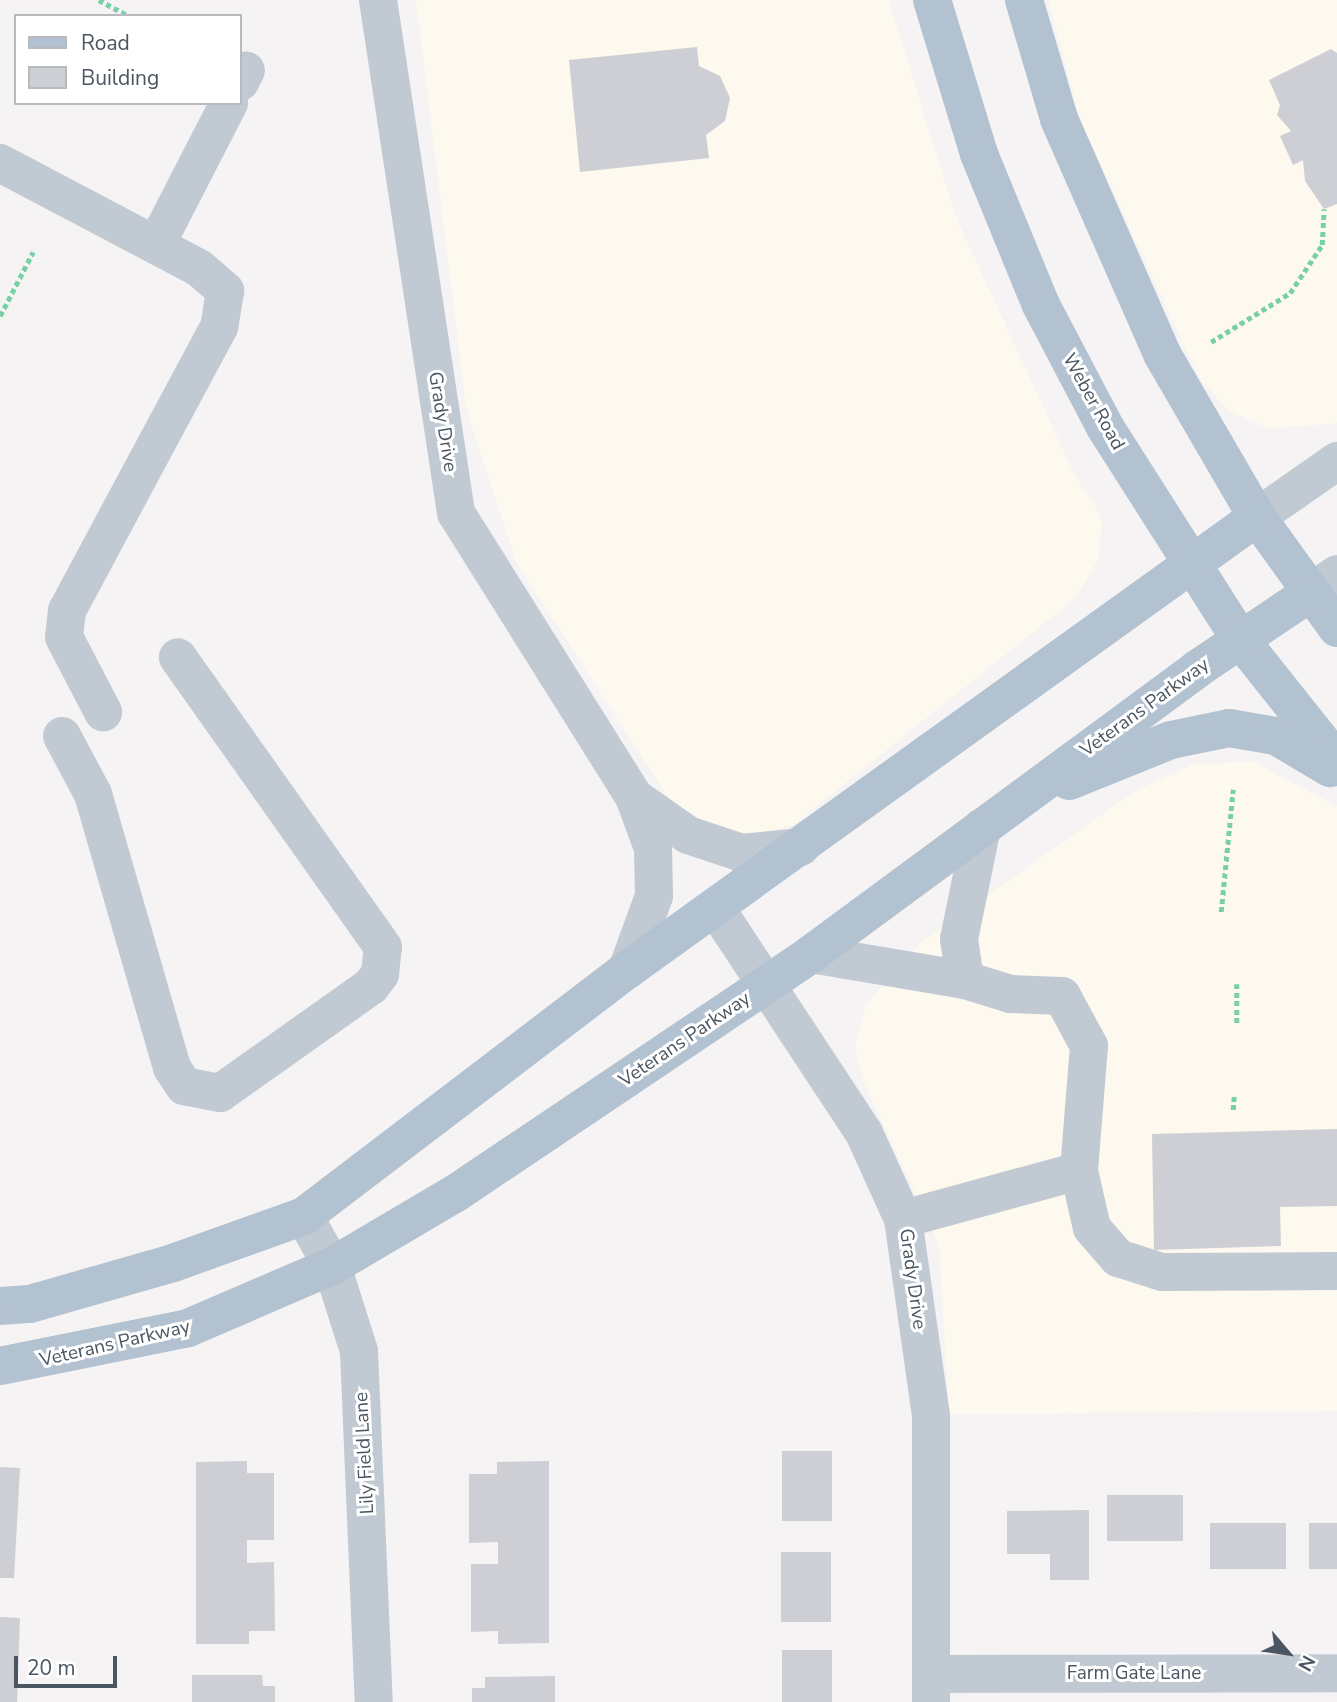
<!DOCTYPE html>
<html>
<head>
<meta charset="utf-8">
<style>
	body { margin:0 }
	#map { position:relative; width:1337px; height:1702px; overflow:hidden; background:#f5f3f3; font-family:"Nunito Sans",sans-serif }
	div>[style] { position:absolute }
	[style*='--x'] { left:calc(var(--x)*1px); top:calc(var(--y)*1px); width:calc(var(--w)*1px); rotate:calc(var(--a)*1deg) }
	.commercial>* { inset:0; background:#fdf9ef }
	.building>* { inset:0; background:#cdcfd5; transform-origin:0 0 }
	.path>* { height:4.5px; margin-top:-2.25px; transform-origin:0; background:repeating-linear-gradient(90deg,#7ad0a6 0 5px,transparent 0 8.5px) }
	.minor>* { height:38px; margin:-19px; padding:0 19px; transform-origin:19px; border-radius:19px; background:#c1cad2 }
	.major>* { height:38px; margin:-19px; padding:0 19px; transform-origin:19px; border-radius:19px; background:#b3c2d1 }
	span { translate:-50% -50%; white-space:nowrap; text-align:center; line-height:1.15; -webkit-text-stroke:6px #fff; paint-order:stroke }
	.street-label { font-size:19px; color:#4a5661 }
	.legend { position:absolute; left:14px; top:14px; width:228px; height:91px; box-sizing:border-box; background:#fff; border:2px solid #b7bbc0; margin:0; padding:9px 12px; list-style:none; font-size:21px; color:#4a5661 }
	.legend li { display:flex; align-items:center; gap:14px; height:35px }
	.legend b { width:35px; border:2px solid #b7bbc0 }
	.north { position:absolute; left:1253px; top:1618px; width:70px; height:70px; -webkit-text-stroke:5px #fff; paint-order:stroke; rotate:119deg; font-size:19px; font-weight:700; line-height:28px; text-align:center; color:#4a5661 }
	.north::after { content:''; display:block; margin:auto; width:24px; height:32px; background:#4a5661; clip-path:polygon(50% 0,100% 100%,50% 72%,0 100%) }
	.scale { position:absolute; left:14px; top:1656px; width:103px; height:32px; box-sizing:border-box; border:4px solid #4a5661; border-top:0; padding-left:9px; font-size:21px; line-height:24px; white-space:nowrap; color:#4a5661; -webkit-text-stroke:5px #fff; paint-order:stroke }
</style>
</head>
<body>
<div id="map">
	<div class="commercial">
		<i style="clip-path:polygon(416px 0,889px 0,955px 215px,1076px 478px,1102px 517px,1099px 558px,1075px 599px,793px 825px,753px 836px,709px 827px,670px 800px,516px 562px,466px 408px)"></i>
		<i style="clip-path:polygon(1048px 0,1337px 0,1337px 423px,1269px 429px,1229px 411px,1199px 378px,1080px 119px)"></i>
		<i style="clip-path:polygon(1253px 762px,1337px 806px,1337px 1411px,949px 1414px,939px 1245px,864px 1083px,855px 1046px,866px 1004px,919px 944px,1135px 791px,1194px 764px)"></i>
	</div>
	<div class="building">
		<i style="clip-path:polygon(697px 47px,699px 66px,720px 76px,730px 98px,725px 121px,706px 135px,709px 158px,580px 172px,569px 60px)"></i>
		<i style="clip-path:polygon(1331px 49px,1337px 53px,1337px 204px,1324px 209px,1305px 181px,1303px 160px,1293px 165px,1280px 136px,1291px 131px,1277px 115px,1280px 105px,1269px 80px)"></i>
		<i style="clip-path:polygon(1337px 1129px,1337px 1206px,1280px 1207px,1281px 1246px,1154px 1250px,1152px 1134px)"></i>
		<i style="left:782px;top:1451px;width:50px;height:70px"></i>
		<i style="clip-path:polygon(247px 1461px,247px 1473px,274px 1473px,274px 1540px,247px 1540px,247px 1563px,274px 1562px,275px 1631px,249px 1631px,249px 1644px,196px 1644px,196px 1462px)"></i>
		<i style="clip-path:polygon(549px 1461px,549px 1643px,498px 1644px,498px 1631px,471px 1632px,471px 1564px,498px 1564px,498px 1542px,469px 1543px,469px 1474px,497px 1474px,497px 1462px)"></i>
		<i style="clip-path:polygon(0 1467px,20px 1468px,14px 1578px,0 1578px)"></i>
		<i style="left:1107px;top:1495px;width:76px;height:46px"></i>
		<i style="clip-path:polygon(1089px 1510px,1089px 1580px,1050px 1580px,1050px 1554px,1007px 1554px,1007px 1511px)"></i>
		<i style="left:1210px;top:1523px;width:76px;height:46px"></i>
		<i style="left:1309px;top:1523px;width:28px;height:46px"></i>
		<i style="left:781px;top:1552px;width:50px;height:70px"></i>
		<i style="clip-path:polygon(0 1617px,20px 1618px,17px 1702px,0 1702px)"></i>
		<i style="left:782px;top:1650px;width:50px;height:52px"></i>
		<i style="clip-path:polygon(192px 1675px,262px 1675px,263px 1686px,275px 1686px,275px 1702px,192px 1702px)"></i>
		<i style="clip-path:polygon(555px 1676px,555px 1702px,472px 1702px,472px 1688px,485px 1688px,485px 1677px)"></i>
	</div>
	<div class="path">
		<i style="--x:99;--y:0;--w:34;--a:28"></i>
		<i style="--x:0;--y:316;--w:72;--a:-62.7"></i>
		<i style="--x:1211;--y:342;--w:93;--a:-31.8"></i>
		<i style="--x:1290;--y:293;--w:58;--a:-56.3"></i>
		<i style="--x:1322;--y:245;--w:36;--a:-87"></i>
		<i style="--x:1221;--y:912;--w:123;--a:-84.4"></i>
		<i style="--x:1237;--y:984;--w:42;--a:90"></i>
		<i style="--x:1233;--y:1110;--w:15;--a:-86"></i>
	</div>
	<div class="minor">
		<i style="--x:378;--y:0;--w:519;--a:81.35"></i>
		<i style="--x:456;--y:513;--w:335;--a:57.9"></i>
		<i style="--x:634;--y:797;--w:54;--a:69.6"></i>
		<i style="--x:653;--y:848;--w:48;--a:88.8"></i>
		<i style="--x:654;--y:896;--w:79;--a:110"></i>
		<i style="--x:240;--y:82;--w:13;--a:-63"></i>
		<i style="--x:0;--y:163;--w:225;--a:27.8"></i>
		<i style="--x:199;--y:268;--w:35;--a:41"></i>
		<i style="--x:225;--y:291;--w:36;--a:99"></i>
		<i style="--x:219;--y:327;--w:321;--a:118.2"></i>
		<i style="--x:67;--y:610;--w:27;--a:96"></i>
		<i style="--x:64;--y:637;--w:85;--a:62.5"></i>
		<i style="--x:156;--y:245;--w:160;--a:-62.8"></i>
		<i style="--x:1257;--y:517;--w:98;--a:-35"></i>
		<i style="--x:1310;--y:593;--w:33;--a:-35"></i>
		<i style="--x:62;--y:736;--w:66;--a:61.9"></i>
		<i style="--x:93;--y:794;--w:285;--a:73.9"></i>
		<i style="--x:172;--y:1068;--w:22;--a:56"></i>
		<i style="--x:184;--y:1086;--w:37;--a:11"></i>
		<i style="--x:220;--y:1093;--w:185;--a:-35.3"></i>
		<i style="--x:371;--y:986;--w:15;--a:-53"></i>
		<i style="--x:380;--y:974;--w:27;--a:-84"></i>
		<i style="--x:383;--y:947;--w:355;--a:-125.3"></i>
		<i style="--x:634;--y:797;--w:66;--a:35.1"></i>
		<i style="--x:688;--y:835;--w:57;--a:18.4"></i>
		<i style="--x:742;--y:853;--w:59;--a:-5.8"></i>
		<i style="--x:715;--y:907;--w:271;--a:56.6"></i>
		<i style="--x:864;--y:1133;--w:94;--a:65.6"></i>
		<i style="--x:903;--y:1219;--w:198;--a:81.9"></i>
		<i style="--x:931;--y:1415;--w:287;--a:90"></i>
		<i style="--x:811;--y:954;--w:156;--a:9.6"></i>
		<i style="--x:965;--y:980;--w:41;--a:-98.3"></i>
		<i style="--x:959;--y:939;--w:114;--a:-78.4"></i>
		<i style="--x:965;--y:980;--w:47;--a:17.3"></i>
		<i style="--x:1010;--y:994;--w:52;--a:2.2"></i>
		<i style="--x:1062;--y:996;--w:57;--a:61.6"></i>
		<i style="--x:1089;--y:1046;--w:125;--a:94.6"></i>
		<i style="--x:1079;--y:1171;--w:58;--a:77.2"></i>
		<i style="--x:1092;--y:1228;--w:40;--a:49"></i>
		<i style="--x:1118;--y:1258;--w:46;--a:17.7"></i>
		<i style="--x:1162;--y:1272;--w:175;--a:-0.3"></i>
		<i style="--x:304;--y:1216;--w:57;--a:60.8"></i>
		<i style="--x:332;--y:1266;--w:89;--a:72.4"></i>
		<i style="--x:359;--y:1351;--w:351;--a:87.6"></i>
		<i style="--x:903;--y:1219;--w:182;--a:-15.3"></i>
		<i style="--x:931;--y:1674;--w:406;--a:-0.1"></i>
	</div>
	<div class="major">
		<i style="--x:932;--y:0;--w:161;--a:73"></i>
		<i style="--x:979;--y:154;--w:163;--a:67.7"></i>
		<i style="--x:1041;--y:305;--w:138;--a:62.3"></i>
		<i style="--x:1105;--y:427;--w:251;--a:57.5"></i>
		<i style="--x:1240;--y:639;--w:156;--a:51.5"></i>
		<i style="--x:1024;--y:0;--w:124;--a:73.6"></i>
		<i style="--x:1059;--y:119;--w:257;--a:66.3"></i>
		<i style="--x:1162;--y:354;--w:189;--a:59.8"></i>
		<i style="--x:1257;--y:517;--w:137;--a:54.2"></i>
		<i style="--x:1069;--y:781;--w:110;--a:-21.9"></i>
		<i style="--x:1171;--y:740;--w:59;--a:-11.7"></i>
		<i style="--x:1229;--y:728;--w:48;--a:9.7"></i>
		<i style="--x:1276;--y:736;--w:63;--a:30.7"></i>
		<i style="--x:0;--y:1306;--w:30;--a:-4"></i>
		<i style="--x:30;--y:1304;--w:149;--a:-16"></i>
		<i style="--x:173;--y:1263;--w:139;--a:-19.7"></i>
		<i style="--x:304;--y:1216;--w:406;--a:-37.3"></i>
		<i style="--x:627;--y:970;--w:776;--a:-35.72"></i>
		<i style="--x:0;--y:1366;--w:192;--a:-11.4"></i>
		<i style="--x:188;--y:1328;--w:157;--a:-23.3"></i>
		<i style="--x:332;--y:1266;--w:144;--a:-30.5"></i>
		<i style="--x:456;--y:1193;--w:428;--a:-33.9"></i>
		<i style="--x:811;--y:954;--w:480;--a:-36.4"></i>
		<i style="--x:1197;--y:669;--w:136;--a:-33.9"></i>
	</div>
	<div class="street-label">
		<span style="left:1093px;top:402px;rotate:61deg">Weber Road</span>
		<span style="left:442px;top:422px;rotate:81deg">Grady Drive</span>
		<span style="left:1145px;top:708px;rotate:-36deg">Veterans Parkway</span>
		<span style="left:685px;top:1040px;rotate:-34deg">Veterans Parkway</span>
		<span style="left:912px;top:1279px;rotate:82deg">Grady Drive</span>
		<span style="left:115px;top:1344px;rotate:-13deg">Veterans Parkway</span>
		<span style="left:365px;top:1453px;rotate:-93deg">Lily Field Lane</span>
		<span style="left:1134px;top:1674px">Farm Gate Lane</span>
	</div>
	<ul class="legend">
	<li><b style="height:9px;background:#b3c2d1"></b>Road</li>
	<li><b style="height:19px;background:#cdcfd5"></b>Building</li>
	</ul>
	<div class="north">N</div>
	<div class="scale">20 m</div>
</div>
</body>
</html>
